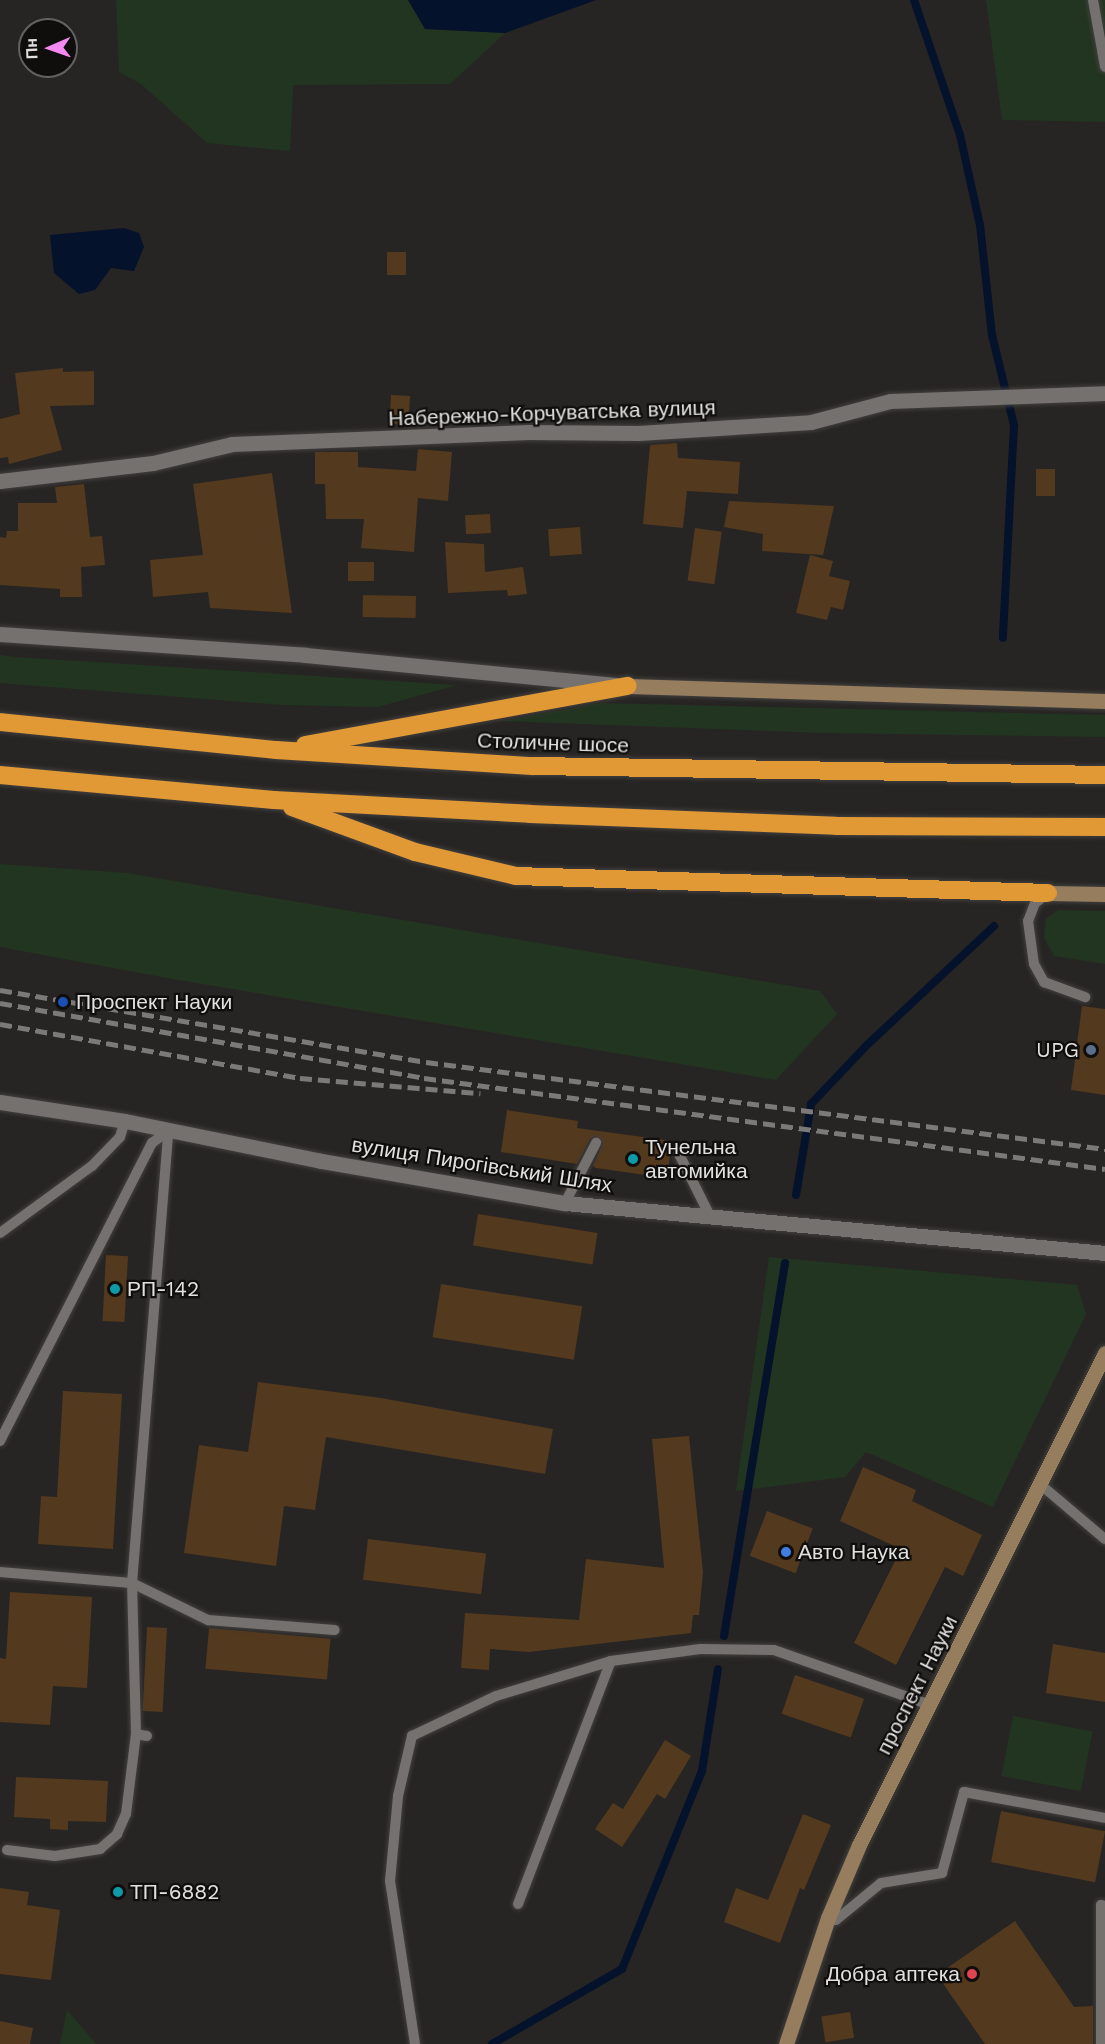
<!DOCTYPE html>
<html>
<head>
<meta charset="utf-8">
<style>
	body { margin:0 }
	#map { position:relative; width:1105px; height:2044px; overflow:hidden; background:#272523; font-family:"Work Sans",sans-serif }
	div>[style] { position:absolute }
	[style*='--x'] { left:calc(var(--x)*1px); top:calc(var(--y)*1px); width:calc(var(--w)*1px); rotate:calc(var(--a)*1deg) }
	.green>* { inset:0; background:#223520; transform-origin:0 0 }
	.water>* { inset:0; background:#04122b }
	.stream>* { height:8px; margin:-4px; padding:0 4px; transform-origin:4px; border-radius:4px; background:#04122b }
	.building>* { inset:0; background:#53391e; transform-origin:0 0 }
	.roads { filter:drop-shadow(0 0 2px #42403e) drop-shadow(0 0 2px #42403e) }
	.lane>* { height:10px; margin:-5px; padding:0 5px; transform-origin:5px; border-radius:5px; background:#74716f }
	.street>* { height:15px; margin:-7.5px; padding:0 7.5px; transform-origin:7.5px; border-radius:7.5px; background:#74716f }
	.secondary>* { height:15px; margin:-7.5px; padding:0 7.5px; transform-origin:7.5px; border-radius:7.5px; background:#957d5e }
	.highway>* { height:18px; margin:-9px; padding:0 9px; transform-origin:9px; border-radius:9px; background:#e19935 }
	.rail>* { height:4.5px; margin-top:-2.25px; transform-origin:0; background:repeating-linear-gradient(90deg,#7c7a78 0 12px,transparent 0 18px) }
	.dots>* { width:16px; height:16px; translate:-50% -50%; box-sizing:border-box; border:3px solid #0f0e0d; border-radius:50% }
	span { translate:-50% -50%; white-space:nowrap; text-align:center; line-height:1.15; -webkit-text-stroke:4.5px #0f0e0d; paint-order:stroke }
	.street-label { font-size:21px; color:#e1e0de }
	.poi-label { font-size:21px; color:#e1e0de }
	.left { translate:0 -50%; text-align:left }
	.right { translate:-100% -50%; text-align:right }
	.north { position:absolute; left:18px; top:18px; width:60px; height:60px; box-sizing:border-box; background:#0f0e0d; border:2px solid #636261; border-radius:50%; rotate:268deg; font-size:16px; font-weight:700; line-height:24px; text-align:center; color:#e1e0de }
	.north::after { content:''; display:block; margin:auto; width:21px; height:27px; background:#f489f0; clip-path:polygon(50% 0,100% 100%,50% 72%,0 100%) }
</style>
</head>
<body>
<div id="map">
	<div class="green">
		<i style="clip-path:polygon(116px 0,408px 0,425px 29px,505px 33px,450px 84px,293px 85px,290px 151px,207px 143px,141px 84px,119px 72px)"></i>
		<i style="clip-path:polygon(986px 0,1105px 0,1105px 122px,1002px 120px)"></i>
		<i style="clip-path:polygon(0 655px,15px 657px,457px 685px,378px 707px,283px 705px,0 683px)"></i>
		<i style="clip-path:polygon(601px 703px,1105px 715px,1105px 737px,822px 733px,501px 721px)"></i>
		<i style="clip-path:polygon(0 864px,127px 873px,820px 991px,837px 1014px,776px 1080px,178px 980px,0 947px)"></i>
		<i style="clip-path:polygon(1058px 910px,1105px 911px,1105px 964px,1054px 956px,1044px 938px,1046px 919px)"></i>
		<i style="clip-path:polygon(769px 1257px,1077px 1285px,1086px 1314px,993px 1507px,866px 1452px,845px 1477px,736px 1491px)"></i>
		<i style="left:1013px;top:1716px;width:81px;height:61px;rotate:11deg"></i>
		<i style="clip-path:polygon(67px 2010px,96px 2044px,60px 2044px)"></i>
	</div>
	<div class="water">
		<i style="clip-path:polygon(408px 0,596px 0,505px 33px,425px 29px)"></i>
		<i style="clip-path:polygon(124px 228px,139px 233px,144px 247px,134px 271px,111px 268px,95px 290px,79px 294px,54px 273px,50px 235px)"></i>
	</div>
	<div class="stream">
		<i style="--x:914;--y:0;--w:143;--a:71.2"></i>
		<i style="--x:960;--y:135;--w:92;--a:77.5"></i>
		<i style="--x:980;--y:225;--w:111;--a:83.8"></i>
		<i style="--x:992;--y:335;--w:93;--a:76.3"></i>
		<i style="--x:1014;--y:425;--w:213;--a:93"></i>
		<i style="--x:796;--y:1195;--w:92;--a:-80.6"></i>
		<i style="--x:811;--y:1104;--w:81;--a:-46.5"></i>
		<i style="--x:867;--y:1045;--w:174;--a:-43.1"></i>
		<i style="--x:724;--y:1636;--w:378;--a:-80.7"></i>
		<i style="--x:492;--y:2044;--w:150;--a:-30"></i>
		<i style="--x:622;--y:1969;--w:214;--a:-68"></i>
		<i style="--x:702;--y:1771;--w:103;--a:-81.1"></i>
	</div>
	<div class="building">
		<i style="left:387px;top:252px;width:19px;height:23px"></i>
		<i style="clip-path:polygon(63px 368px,63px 372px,94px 371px,94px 405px,50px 406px,62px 450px,9px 464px,8px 457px,0 458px,0 419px,20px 414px,15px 373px)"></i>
		<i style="left:391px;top:395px;width:19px;height:29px;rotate:3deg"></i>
		<i style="clip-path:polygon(677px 443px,678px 458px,740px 462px,738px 494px,687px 491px,683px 528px,643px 524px,650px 445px)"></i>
		<i style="clip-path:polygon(418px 449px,452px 452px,448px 501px,418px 498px,414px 552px,361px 548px,364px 519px,326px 519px,325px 484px,315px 484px,315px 452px,358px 452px,358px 467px,416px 471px)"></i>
		<i style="left:1036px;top:469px;width:19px;height:27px"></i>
		<i style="clip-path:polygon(272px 473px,292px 613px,210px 608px,208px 592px,153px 597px,150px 560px,203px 555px,193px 484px)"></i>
		<i style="clip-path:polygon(84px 484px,90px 537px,102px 536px,105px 565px,81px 567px,82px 597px,60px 597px,60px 589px,0 585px,0 537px,6px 538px,7px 531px,18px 531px,18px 503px,57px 503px,55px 487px)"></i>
		<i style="clip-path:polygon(729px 501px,834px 506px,823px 555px,762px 551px,763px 534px,724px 527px)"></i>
		<i style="left:490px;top:514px;width:19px;height:25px;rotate:87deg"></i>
		<i style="left:580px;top:527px;width:27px;height:32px;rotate:86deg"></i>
		<i style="left:695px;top:528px;width:27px;height:53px;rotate:8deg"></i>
		<i style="clip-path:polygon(445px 542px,484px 544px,485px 572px,523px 567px,527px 594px,508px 596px,507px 590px,448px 593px)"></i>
		<i style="clip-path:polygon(810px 555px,833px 561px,829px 576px,850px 581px,843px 610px,831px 607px,827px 620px,796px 613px)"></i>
		<i style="left:348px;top:562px;width:26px;height:19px"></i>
		<i style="left:363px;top:595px;width:53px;height:22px;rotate:1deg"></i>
		<i style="clip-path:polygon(1082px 1006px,1105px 1009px,1105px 1095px,1071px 1090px)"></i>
		<i style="clip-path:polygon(507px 1110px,578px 1121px,577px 1128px,672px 1141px,667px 1178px,596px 1168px,593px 1166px,603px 1143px,596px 1136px,590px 1139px,577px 1164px,501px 1152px)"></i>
		<i style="left:478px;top:1214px;width:121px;height:32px;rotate:9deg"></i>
		<i style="left:106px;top:1255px;width:22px;height:66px;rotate:3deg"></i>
		<i style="left:441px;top:1284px;width:143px;height:54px;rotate:9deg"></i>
		<i style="clip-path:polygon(258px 1382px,381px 1398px,553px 1429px,545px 1474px,326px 1437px,315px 1510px,284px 1506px,276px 1566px,184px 1553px,199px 1445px,248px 1452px)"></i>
		<i style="clip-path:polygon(63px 1391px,122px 1394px,113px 1549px,38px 1544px,41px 1496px,57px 1497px)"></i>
		<i style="clip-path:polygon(689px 1436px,703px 1572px,699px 1615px,693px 1615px,691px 1633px,529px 1652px,490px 1649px,489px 1670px,461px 1668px,465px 1613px,579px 1620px,586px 1559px,664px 1568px,652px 1439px)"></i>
		<i style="clip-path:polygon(863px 1467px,916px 1490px,912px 1501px,982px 1535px,963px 1576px,945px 1567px,896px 1665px,854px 1643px,901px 1549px,840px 1521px)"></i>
		<i style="left:767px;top:1511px;width:49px;height:48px;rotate:21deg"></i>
		<i style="left:368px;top:1539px;width:119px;height:41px;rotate:7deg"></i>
		<i style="clip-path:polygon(10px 1592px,92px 1597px,87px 1688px,53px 1686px,50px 1725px,0 1722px,0 1658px,6px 1659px)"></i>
		<i style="left:147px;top:1627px;width:20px;height:84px;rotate:3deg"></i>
		<i style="left:209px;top:1628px;width:122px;height:41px;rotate:5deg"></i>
		<i style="clip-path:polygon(1053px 1644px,1105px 1653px,1105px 1702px,1046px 1693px)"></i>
		<i style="left:795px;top:1675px;width:73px;height:41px;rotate:19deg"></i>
		<i style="clip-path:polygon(665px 1740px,691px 1756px,665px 1799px,657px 1794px,622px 1847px,595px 1829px,613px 1803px,623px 1809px)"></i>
		<i style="clip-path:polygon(16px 1777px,108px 1781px,106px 1822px,68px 1821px,68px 1830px,50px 1829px,50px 1819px,14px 1817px)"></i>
		<i style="left:1001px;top:1811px;width:106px;height:52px;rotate:11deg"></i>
		<i style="clip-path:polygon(803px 1814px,831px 1825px,804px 1890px,800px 1888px,780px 1943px,724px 1922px,736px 1888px,768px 1900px)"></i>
		<i style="clip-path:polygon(0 1888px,29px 1892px,27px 1905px,60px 1910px,51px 1980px,0 1974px)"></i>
		<i style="clip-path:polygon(1015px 1921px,1074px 2007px,1093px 2006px,1093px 2044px,985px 2044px,937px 1975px)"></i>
		<i style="left:850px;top:2012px;width:26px;height:29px;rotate:81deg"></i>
		<i style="clip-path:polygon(0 2021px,33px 2028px,30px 2044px,0 2044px)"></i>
	</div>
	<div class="roads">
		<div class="lane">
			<i style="--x:1093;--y:0;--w:68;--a:79.8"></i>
			<i style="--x:1048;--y:893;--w:16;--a:142"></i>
			<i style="--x:1035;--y:903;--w:19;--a:111"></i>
			<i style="--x:1028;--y:921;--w:43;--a:82.1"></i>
			<i style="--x:1034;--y:964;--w:21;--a:61"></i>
			<i style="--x:1044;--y:982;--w:44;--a:20.1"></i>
			<i style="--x:678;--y:1152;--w:74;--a:63.4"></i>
			<i style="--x:565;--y:1203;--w:68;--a:-62.7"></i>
			<i style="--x:0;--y:1233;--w:114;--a:-36.1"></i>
			<i style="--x:92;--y:1166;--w:40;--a:-46"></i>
			<i style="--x:120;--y:1137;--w:17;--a:-73"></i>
			<i style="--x:0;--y:1441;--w:335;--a:-63"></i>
			<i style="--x:152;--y:1143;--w:20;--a:-37"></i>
			<i style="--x:1041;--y:1485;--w:84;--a:40.2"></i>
			<i style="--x:0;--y:1572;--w:132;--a:4.8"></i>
			<i style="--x:132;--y:1583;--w:85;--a:26"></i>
			<i style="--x:208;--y:1620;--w:127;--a:4.5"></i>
			<i style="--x:147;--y:1736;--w:11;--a:-170"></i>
			<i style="--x:136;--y:1734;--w:151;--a:-91.5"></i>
			<i style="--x:132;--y:1583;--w:453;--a:-85.4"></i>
			<i style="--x:7;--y:1850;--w:48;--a:7.1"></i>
			<i style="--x:55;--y:1856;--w:46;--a:-8.8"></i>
			<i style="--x:100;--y:1849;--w:23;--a:-41"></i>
			<i style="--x:117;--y:1834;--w:22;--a:-66"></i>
			<i style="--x:126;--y:1814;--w:81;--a:-82.9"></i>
			<i style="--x:518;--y:1904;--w:260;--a:-69.1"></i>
			<i style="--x:611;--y:1661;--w:90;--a:-7.7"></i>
			<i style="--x:700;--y:1649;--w:74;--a:0.8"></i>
			<i style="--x:774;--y:1650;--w:165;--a:19.4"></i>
			<i style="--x:828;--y:1918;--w:8;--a:14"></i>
			<i style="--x:836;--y:1920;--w:58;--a:-39.4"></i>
			<i style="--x:881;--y:1883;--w:62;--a:-9.3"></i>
			<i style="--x:942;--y:1873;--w:84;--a:-74.8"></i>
			<i style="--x:964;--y:1792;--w:143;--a:10.4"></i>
			<i style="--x:415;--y:2044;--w:165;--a:-98.7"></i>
			<i style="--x:390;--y:1881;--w:85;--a:-84.6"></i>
			<i style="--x:398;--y:1796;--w:62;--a:-76.9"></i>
			<i style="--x:412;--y:1736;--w:93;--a:-25.5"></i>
			<i style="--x:496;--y:1696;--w:120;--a:-16.9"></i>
			<i style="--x:1101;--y:2044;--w:139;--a:-90"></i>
			<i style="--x:1101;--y:1905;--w:4;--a:14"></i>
		</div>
		<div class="street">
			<i style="--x:0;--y:481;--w:154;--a:-6.7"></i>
			<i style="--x:153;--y:463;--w:81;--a:-13.5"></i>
			<i style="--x:232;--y:444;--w:297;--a:-2.3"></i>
			<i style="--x:529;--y:432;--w:109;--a:0.5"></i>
			<i style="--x:638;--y:433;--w:173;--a:-3.6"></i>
			<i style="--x:811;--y:422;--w:82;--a:-14.9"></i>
			<i style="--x:890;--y:401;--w:215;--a:-2.1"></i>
			<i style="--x:0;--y:634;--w:306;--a:3.9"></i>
			<i style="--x:305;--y:655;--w:312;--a:5.5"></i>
			<i style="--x:0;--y:1102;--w:126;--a:8.6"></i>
			<i style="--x:125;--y:1121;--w:200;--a:11.5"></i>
			<i style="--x:321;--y:1161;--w:248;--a:9.8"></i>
			<i style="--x:565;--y:1203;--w:542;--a:5.29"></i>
		</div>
		<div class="secondary">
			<i style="--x:628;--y:686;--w:477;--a:1.8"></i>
			<i style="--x:1048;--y:893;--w:57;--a:1"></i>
			<i style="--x:786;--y:2044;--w:133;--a:-71.6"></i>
			<i style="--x:828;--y:1918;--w:79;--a:-67"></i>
			<i style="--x:859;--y:1845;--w:550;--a:-63.43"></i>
		</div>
		<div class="highway">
			<i style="--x:0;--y:722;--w:277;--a:5.8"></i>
			<i style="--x:276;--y:750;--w:257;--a:3.6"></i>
			<i style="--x:533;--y:766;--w:572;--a:0.9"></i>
			<i style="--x:305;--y:745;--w:328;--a:-10.4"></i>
			<i style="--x:0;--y:775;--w:275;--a:5.2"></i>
			<i style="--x:274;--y:800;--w:256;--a:3.1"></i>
			<i style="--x:530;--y:814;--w:306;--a:2.2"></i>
			<i style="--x:836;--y:826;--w:269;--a:0.2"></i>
			<i style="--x:292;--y:807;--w:131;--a:20.1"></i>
			<i style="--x:415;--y:852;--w:104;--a:13.4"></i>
			<i style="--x:516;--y:876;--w:532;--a:1.83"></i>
		</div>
	</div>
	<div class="rail">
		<i style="--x:0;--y:990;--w:432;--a:9.6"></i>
		<i style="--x:426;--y:1062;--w:685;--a:7.3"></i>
		<i style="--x:0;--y:1003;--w:431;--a:10"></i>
		<i style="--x:424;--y:1078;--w:687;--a:7.61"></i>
		<i style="--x:0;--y:1024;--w:305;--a:10.2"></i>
		<i style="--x:300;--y:1078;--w:181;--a:4.8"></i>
	</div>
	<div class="dots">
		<i style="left:63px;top:1002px;background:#1a4fb4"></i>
		<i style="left:1091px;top:1050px;background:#5c6f8a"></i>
		<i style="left:633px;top:1159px;background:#0f9aa8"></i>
		<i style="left:115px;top:1289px;background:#0f9aa8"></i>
		<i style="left:786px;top:1552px;background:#3f7fe0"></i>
		<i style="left:118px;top:1892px;background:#0f9aa8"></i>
		<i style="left:972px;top:1974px;background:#e0444e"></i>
	</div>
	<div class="street-label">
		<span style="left:552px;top:413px;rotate:-2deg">Набережно-Корчуватська вулиця</span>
		<span style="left:553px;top:743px;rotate:2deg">Столичне шосе</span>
		<span style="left:482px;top:1165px;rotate:9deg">вулиця Пирогівський Шлях</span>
		<span style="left:917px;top:1685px;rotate:-63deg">проспект Науки</span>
	</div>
	<div class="poi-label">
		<span class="left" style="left:76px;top:1002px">Проспект Науки</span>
		<span class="right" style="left:1079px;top:1050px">UPG</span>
		<span class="left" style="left:645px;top:1159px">Тунельна<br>автомийка</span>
		<span class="left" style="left:127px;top:1289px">РП-142</span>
		<span class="left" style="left:798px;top:1552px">Авто Наука</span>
		<span class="left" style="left:130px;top:1892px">ТП-6882</span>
		<span class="right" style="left:960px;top:1974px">Добра аптека</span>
	</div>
	<div class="north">Пн</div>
</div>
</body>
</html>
